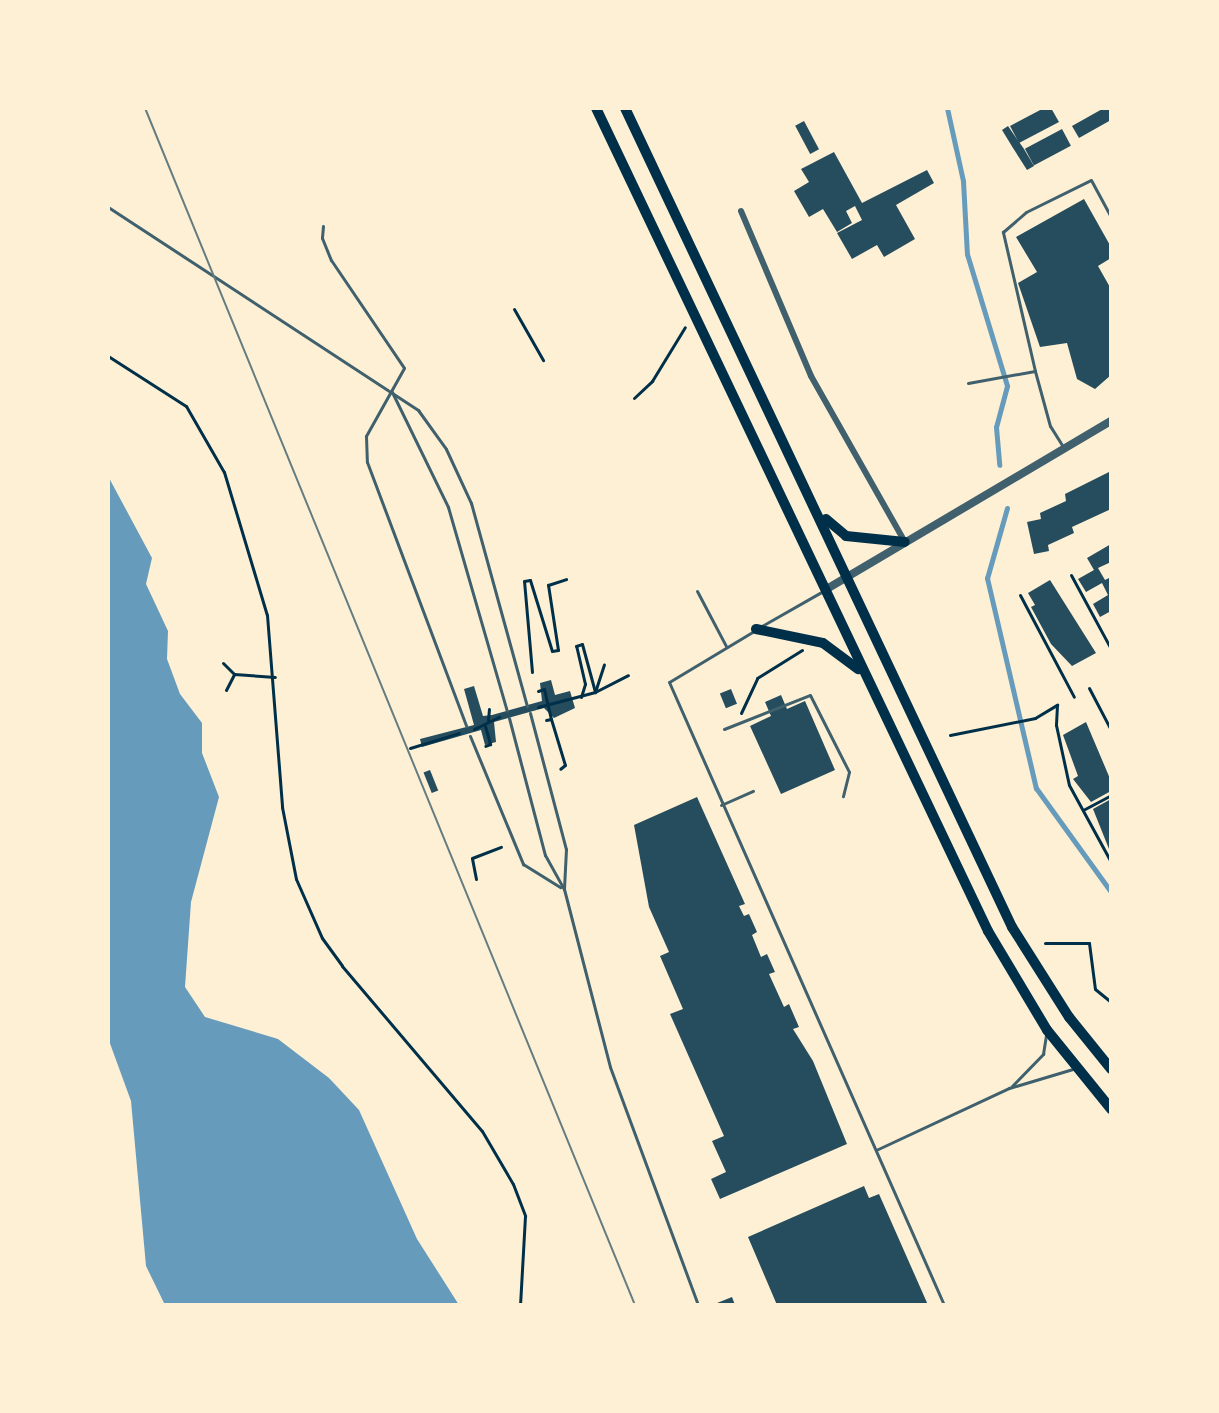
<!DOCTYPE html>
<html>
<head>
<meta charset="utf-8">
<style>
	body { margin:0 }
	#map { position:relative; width:1219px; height:1413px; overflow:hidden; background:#fdf0d5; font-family:"Asap Condensed",sans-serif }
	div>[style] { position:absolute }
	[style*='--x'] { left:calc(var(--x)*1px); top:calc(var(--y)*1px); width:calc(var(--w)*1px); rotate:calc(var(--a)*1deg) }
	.water>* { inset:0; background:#669bbc }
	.stream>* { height:5px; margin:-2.5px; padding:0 2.5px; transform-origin:2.5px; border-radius:2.5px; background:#669bbc }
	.building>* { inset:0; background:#264d5e; transform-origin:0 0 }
	.path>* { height:3px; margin:-1.5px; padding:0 1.5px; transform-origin:1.5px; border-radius:1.5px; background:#003049 }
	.service>* { height:3px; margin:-1.5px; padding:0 1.5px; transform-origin:1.5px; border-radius:1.5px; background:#3f606c }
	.minor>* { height:6px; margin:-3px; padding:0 3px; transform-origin:3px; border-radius:3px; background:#3f606c }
	.tertiary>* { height:8px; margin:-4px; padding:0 4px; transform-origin:4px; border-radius:4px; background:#3f606c }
	.primary>* { height:10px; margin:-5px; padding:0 5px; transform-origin:5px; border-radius:5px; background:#003049 }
	.tram>* { height:2px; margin:-1px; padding:0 1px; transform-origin:1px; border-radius:1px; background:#657d81 }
	span { translate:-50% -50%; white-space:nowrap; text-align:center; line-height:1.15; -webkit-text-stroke:8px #fdf0d5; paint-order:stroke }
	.frame { position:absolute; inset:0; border:110px solid #fdf0d5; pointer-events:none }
</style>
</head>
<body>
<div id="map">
	<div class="water">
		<i style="clip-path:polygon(108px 476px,152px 558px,146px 584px,168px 631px,167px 659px,180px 694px,202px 723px,202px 753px,219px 797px,191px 902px,185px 987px,205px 1017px,278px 1039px,329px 1078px,359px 1110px,417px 1239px,459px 1305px,165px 1305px,146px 1266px,131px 1101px,108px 1038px)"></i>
	</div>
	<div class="stream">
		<i style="--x:947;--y:108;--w:75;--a:77.6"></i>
		<i style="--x:963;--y:181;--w:73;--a:86.9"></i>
		<i style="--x:967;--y:254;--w:138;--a:73.1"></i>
		<i style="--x:1007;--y:386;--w:42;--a:105"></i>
		<i style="--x:996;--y:427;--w:38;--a:85"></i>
		<i style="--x:1007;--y:508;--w:73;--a:105.9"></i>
		<i style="--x:987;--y:578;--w:216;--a:76.9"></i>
		<i style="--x:1036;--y:788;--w:128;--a:54.2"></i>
	</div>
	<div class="building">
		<i style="clip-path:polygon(1044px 108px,1051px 108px,1059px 122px,1019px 143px,1010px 126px)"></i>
		<i style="clip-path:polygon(1104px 108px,1111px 108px,1111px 120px,1079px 138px,1072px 126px)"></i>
		<i style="left:804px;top:121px;width:32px;height:10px;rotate:62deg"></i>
		<i style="clip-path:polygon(1008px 126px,1024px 149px,1034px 166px,1027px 170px,1013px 148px,1002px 130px)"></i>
		<i style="left:1062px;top:129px;width:19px;height:42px;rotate:62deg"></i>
		<i style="clip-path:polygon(834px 152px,862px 203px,927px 170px,934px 183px,896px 205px,915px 239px,884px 257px,877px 245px,852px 259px,837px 233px,862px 220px,855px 206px,846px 211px,852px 223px,837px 232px,823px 209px,809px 217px,794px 191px,809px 182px,801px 169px)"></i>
		<i style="clip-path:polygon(1084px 199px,1111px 247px,1111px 258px,1098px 266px,1111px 289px,1111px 375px,1095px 389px,1077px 379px,1067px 343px,1040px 347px,1018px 283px,1037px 272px,1016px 237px)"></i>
		<i style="clip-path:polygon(1111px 471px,1111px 509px,1072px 527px,1074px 533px,1048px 545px,1049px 551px,1034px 554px,1027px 522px,1041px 519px,1040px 513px,1066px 501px,1065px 494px)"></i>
		<i style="clip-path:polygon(1111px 544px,1111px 562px,1098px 568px,1105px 580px,1111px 577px,1111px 611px,1100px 617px,1093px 604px,1108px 595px,1102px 583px,1086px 592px,1078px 579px,1094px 570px,1087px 558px)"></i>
		<i style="clip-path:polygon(1050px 580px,1096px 653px,1072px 666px,1051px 644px,1031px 607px,1035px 605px,1028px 593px)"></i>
		<i style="clip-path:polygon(551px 680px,555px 695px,570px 691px,575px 708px,554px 718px,544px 708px,494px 722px,496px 742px,485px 745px,481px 730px,422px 747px,420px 739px,474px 725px,464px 689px,474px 686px,483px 716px,492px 715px,542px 701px,540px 683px)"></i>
		<i style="left:731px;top:689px;width:16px;height:12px;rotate:68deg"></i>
		<i style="clip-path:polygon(781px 695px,787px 709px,805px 701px,835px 770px,781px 794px,750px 726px,771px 716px,765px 702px)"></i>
		<i style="clip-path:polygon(1086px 722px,1111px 781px,1111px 791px,1091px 802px,1073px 779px,1078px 776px,1063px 735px)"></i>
		<i style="left:430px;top:770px;width:22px;height:7px;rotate:68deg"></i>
		<i style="clip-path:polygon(697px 797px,745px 904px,739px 906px,744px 916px,749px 914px,757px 932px,752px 935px,761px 957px,767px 954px,775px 972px,769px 974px,784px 1007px,789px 1004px,799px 1027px,793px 1029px,813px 1061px,847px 1144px,720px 1199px,711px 1179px,726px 1172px,712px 1141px,724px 1136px,670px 1014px,683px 1009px,660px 956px,669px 952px,649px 907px,634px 825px)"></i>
		<i style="clip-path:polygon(1111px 799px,1111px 848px,1109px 849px,1093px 809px)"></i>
		<i style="clip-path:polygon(864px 1186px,869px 1198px,879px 1194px,928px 1305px,777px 1305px,748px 1237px)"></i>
		<i style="clip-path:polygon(732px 1297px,735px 1305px,712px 1305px)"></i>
	</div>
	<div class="path">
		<i style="--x:514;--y:309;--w:59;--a:60.4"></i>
		<i style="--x:108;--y:356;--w:93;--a:32.7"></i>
		<i style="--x:186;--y:406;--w:76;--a:60.1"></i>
		<i style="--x:224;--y:472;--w:149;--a:73.3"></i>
		<i style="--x:267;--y:615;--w:193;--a:85.5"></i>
		<i style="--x:282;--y:807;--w:73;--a:79"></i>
		<i style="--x:296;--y:879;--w:64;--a:66.2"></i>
		<i style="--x:322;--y:938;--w:34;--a:54"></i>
		<i style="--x:342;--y:966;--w:216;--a:49.7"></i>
		<i style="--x:482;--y:1131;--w:61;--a:59.7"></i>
		<i style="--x:513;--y:1184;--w:34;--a:69"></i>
		<i style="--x:525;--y:1216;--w:89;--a:93.2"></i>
		<i style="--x:634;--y:398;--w:25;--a:-43"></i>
		<i style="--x:652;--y:381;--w:63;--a:-58.6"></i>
		<i style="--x:1071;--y:575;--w:84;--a:61.6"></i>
		<i style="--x:1020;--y:595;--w:115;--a:62.1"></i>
		<i style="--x:223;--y:663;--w:16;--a:45"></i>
		<i style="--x:234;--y:674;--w:41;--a:4.2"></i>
		<i style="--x:532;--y:672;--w:91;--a:-95"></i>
		<i style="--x:524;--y:581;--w:6;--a:-9"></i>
		<i style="--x:530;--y:580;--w:74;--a:72.8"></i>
		<i style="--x:552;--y:651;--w:6;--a:-9"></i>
		<i style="--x:558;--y:650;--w:66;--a:-98.7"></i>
		<i style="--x:548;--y:585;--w:19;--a:-18"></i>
		<i style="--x:1089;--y:688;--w:47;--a:62.4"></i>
		<i style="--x:226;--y:690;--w:18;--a:-63"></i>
		<i style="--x:538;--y:691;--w:6;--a:-18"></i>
		<i style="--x:544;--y:689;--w:31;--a:77"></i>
		<i style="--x:551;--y:719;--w:5;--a:169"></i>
		<i style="--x:595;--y:692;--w:29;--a:-72"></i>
		<i style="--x:581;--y:697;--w:14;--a:-73"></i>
		<i style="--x:585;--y:684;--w:39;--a:-103"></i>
		<i style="--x:576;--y:646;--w:6;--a:-18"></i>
		<i style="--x:582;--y:644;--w:50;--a:74.8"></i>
		<i style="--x:1057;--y:705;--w:20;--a:93"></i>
		<i style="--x:1056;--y:725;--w:61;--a:77.8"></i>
		<i style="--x:1069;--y:785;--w:88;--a:61.4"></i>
		<i style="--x:538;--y:707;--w:59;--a:-14.7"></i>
		<i style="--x:595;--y:692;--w:37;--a:-27"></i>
		<i style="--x:741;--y:713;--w:38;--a:-65"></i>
		<i style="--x:757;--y:678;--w:53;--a:-31.9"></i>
		<i style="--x:551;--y:719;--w:48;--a:73.1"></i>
		<i style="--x:565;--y:765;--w:6;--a:141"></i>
		<i style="--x:488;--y:720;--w:11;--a:-85"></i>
		<i style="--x:485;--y:726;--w:19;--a:74"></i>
		<i style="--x:490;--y:744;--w:5;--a:158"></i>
		<i style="--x:474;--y:729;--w:28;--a:-26"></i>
		<i style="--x:950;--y:735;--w:87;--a:-11.3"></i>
		<i style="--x:1035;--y:718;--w:26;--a:-31"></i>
		<i style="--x:410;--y:748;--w:51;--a:-17"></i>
		<i style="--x:1083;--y:810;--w:32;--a:-28"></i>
		<i style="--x:476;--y:879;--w:21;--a:-101"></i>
		<i style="--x:472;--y:858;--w:31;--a:-21"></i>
		<i style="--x:1045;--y:943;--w:44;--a:0"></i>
		<i style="--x:1089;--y:943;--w:46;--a:82.6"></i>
		<i style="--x:1095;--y:989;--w:21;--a:39"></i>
	</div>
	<div class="service">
		<i style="--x:108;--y:207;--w:371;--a:33.2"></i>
		<i style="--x:418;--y:410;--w:48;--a:54.3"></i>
		<i style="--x:446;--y:449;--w:60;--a:65.2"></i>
		<i style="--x:471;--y:503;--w:211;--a:74.6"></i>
		<i style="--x:323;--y:226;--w:12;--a:95"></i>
		<i style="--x:322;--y:238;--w:24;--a:68"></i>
		<i style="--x:331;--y:260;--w:130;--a:55.9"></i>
		<i style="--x:404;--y:368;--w:78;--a:119.2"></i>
		<i style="--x:366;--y:436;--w:26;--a:88"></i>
		<i style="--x:367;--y:462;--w:282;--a:69.4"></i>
		<i style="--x:968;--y:383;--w:68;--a:-10.2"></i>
		<i style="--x:392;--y:392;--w:128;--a:64"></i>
		<i style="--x:448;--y:507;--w:212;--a:73.9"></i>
		<i style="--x:1062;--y:445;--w:22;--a:-122"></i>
		<i style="--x:1050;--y:426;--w:57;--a:-105.3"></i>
		<i style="--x:1035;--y:371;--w:143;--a:-103"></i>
		<i style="--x:1003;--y:232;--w:30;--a:-41"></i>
		<i style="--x:1026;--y:212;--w:72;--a:-26.2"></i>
		<i style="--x:1091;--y:180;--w:42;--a:61.6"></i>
		<i style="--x:697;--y:591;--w:62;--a:62.2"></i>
		<i style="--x:760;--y:627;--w:73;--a:-29.7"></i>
		<i style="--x:754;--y:631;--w:99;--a:149"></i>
		<i style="--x:669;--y:682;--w:681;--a:66.18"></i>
		<i style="--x:530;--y:713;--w:141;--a:75.2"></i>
		<i style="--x:566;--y:849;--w:40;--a:92.9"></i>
		<i style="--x:509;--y:718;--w:142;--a:75.3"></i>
		<i style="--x:545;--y:855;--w:39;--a:61"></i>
		<i style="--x:564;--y:889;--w:184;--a:75.5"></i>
		<i style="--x:610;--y:1067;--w:254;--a:69.7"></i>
		<i style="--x:724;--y:729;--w:92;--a:-21.6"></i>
		<i style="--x:810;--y:695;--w:86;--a:63.1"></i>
		<i style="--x:849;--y:772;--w:25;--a:104"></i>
		<i style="--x:470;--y:736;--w:139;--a:67.5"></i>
		<i style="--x:523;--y:864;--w:44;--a:31.9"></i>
		<i style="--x:721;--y:805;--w:35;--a:-24"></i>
		<i style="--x:1012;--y:1086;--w:45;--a:-45.9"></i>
		<i style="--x:1043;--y:1054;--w:20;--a:-81"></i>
		<i style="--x:876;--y:1150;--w:147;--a:-25"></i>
		<i style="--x:1009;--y:1088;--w:70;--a:-16.6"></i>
	</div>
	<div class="minor">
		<i style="--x:741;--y:211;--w:179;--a:67"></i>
		<i style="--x:811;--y:376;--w:191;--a:60.5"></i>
	</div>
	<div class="tertiary">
		<i style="--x:825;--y:590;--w:332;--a:-30.6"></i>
	</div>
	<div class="primary">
		<i style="--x:596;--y:108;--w:912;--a:64.53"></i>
		<i style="--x:988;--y:931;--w:115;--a:59.2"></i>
		<i style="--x:1047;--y:1030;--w:102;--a:51"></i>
		<i style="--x:625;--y:108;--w:906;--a:64.71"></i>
		<i style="--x:1012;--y:927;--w:107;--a:57.7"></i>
		<i style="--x:1069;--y:1017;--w:67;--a:51.1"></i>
		<i style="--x:826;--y:519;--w:26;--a:40"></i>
		<i style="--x:846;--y:536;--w:59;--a:5.8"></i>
		<i style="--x:756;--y:629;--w:68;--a:11.8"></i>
		<i style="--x:823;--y:643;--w:44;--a:36.6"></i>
	</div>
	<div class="tram">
		<i style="--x:145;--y:108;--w:1293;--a:67.74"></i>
	</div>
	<div class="frame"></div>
</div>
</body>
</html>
